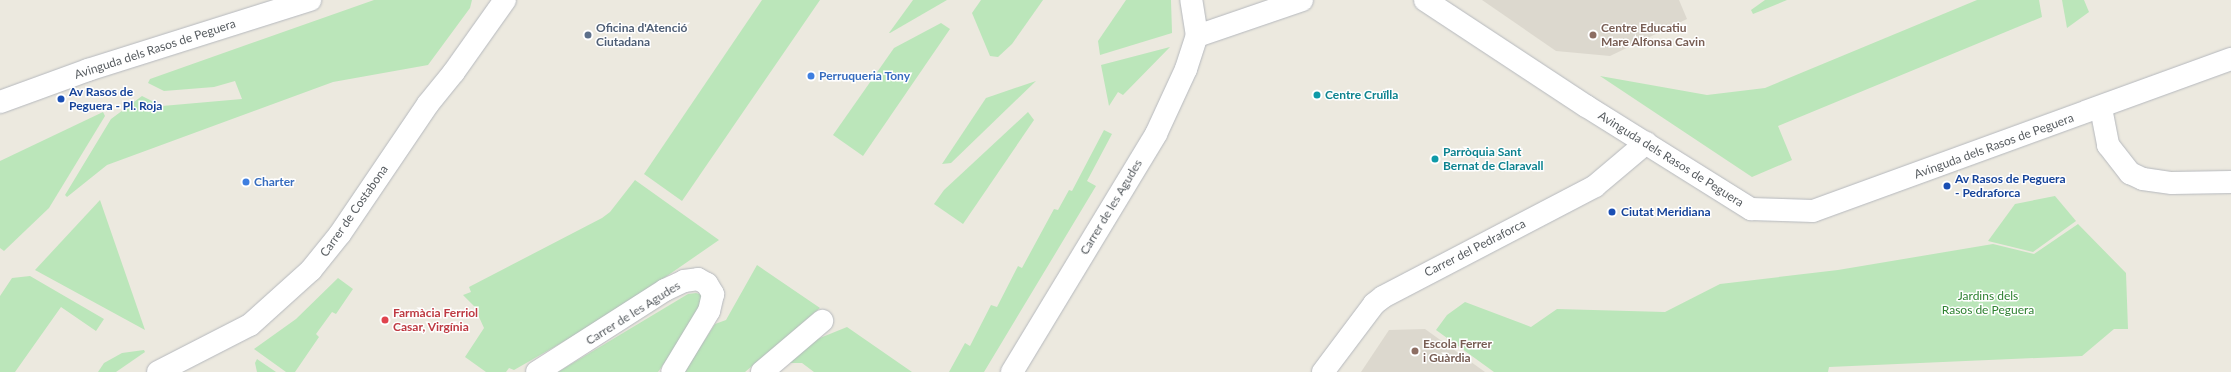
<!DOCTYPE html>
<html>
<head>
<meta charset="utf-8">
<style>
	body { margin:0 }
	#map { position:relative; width:2231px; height:372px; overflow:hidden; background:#ece9df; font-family:Lato,sans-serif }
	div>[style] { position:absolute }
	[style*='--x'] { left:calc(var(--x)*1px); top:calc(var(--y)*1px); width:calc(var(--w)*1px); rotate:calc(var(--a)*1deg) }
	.education>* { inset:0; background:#dcd8ce }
	.green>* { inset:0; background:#bbe6ba }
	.roads { filter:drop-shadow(0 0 1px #b5b8bd) drop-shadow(0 0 1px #b5b8bd) }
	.minor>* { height:22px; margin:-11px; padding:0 11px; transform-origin:11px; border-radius:11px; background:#fff }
	.dots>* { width:11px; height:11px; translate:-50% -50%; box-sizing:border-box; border:2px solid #fff; border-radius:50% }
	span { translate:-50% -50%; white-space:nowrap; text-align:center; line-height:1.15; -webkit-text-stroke:3px #fff; paint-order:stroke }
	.service-label { font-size:12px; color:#4e5e75; font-weight:700 }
	.left { translate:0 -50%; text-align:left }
	.education-label { font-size:12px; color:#785e54; font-weight:700 }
	.street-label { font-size:12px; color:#585d61 }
	.shop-label { font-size:12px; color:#366cbe; font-weight:700 }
	.transit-label { font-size:12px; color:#164399; font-weight:700 }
	.culture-label { font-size:12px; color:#0d838f; font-weight:700 }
	.park-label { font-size:12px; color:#2f8232 }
	.health-label { font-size:12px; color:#be3a42; font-weight:700 }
</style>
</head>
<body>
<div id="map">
	<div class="education">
		<i style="clip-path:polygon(1482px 0,1679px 0,1687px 19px,1610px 56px,1556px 51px)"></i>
		<i style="clip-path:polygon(1425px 329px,1485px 372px,1361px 372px,1389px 330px)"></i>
	</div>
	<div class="green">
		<i style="clip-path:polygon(374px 0,472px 0,470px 8px,428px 65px,333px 82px,107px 165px,67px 197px,65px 195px,111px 119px,142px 96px,162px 106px,242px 99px,235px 81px,214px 87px,164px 91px,148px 83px,150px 79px)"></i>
		<i style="clip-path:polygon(762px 0,820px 0,682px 201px,644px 174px)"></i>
		<i style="clip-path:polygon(913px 0,947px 0,890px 33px,889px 33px)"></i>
		<i style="clip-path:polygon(981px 0,1043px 0,1012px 44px,998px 57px,990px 56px,972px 13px)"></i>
		<i style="clip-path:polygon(1126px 0,1171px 0,1172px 33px,1100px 55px,1098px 41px)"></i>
		<i style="clip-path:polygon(1765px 0,1787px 0,1753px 14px,1751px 10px)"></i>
		<i style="clip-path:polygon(1977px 0,2039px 0,2042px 17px,1778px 126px,1792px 160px,1752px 177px,1600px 76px,1707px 95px,1765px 88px)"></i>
		<i style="clip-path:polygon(2062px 0,2084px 0,2089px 12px,2067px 28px)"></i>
		<i style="clip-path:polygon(941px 23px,950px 29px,863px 156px,833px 135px,894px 48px)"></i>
		<i style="clip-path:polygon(1170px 47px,1123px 95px,1118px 92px,1109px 106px,1101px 65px)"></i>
		<i style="clip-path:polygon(1036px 81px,951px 163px,942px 164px,986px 98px)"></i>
		<i style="clip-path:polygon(103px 112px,105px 116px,49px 208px,4px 251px,0 248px,0 161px)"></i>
		<i style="clip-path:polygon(1028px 112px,1034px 120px,963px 224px,934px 204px,944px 190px)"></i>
		<i style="clip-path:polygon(1104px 130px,1112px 134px,1087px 181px,1096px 186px,984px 372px,949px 372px,965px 343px,970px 346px,991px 305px,997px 307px,1018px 266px,1022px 268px,1054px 209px,1058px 210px,1069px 190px,1072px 191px)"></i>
		<i style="clip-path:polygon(635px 180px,719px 240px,612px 314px,514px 370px,509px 368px,506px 372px,486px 372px,465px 357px,484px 328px,474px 306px,463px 295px,471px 292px,469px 287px,602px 218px,610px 212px)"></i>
		<i style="clip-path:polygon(2055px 196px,2076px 221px,2033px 252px,1988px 241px,2015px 204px)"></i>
		<i style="clip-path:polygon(100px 200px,145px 330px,35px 270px)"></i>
		<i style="clip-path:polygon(2078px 224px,2126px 273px,2128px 329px,2114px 329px,2082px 356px,1829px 367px,1828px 372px,1494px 372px,1436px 330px,1447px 315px,1465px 302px,1531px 327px,1557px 309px,1665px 312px,1720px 284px,1838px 270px,1993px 244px,2034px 254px)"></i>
		<i style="clip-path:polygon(757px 265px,820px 308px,745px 372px,684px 372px,715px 324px,726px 320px)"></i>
		<i style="clip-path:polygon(30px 276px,104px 319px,96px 331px,61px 307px,15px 372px,0 372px,0 296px,12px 278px)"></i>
		<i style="clip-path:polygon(338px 278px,353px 289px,336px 314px,332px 312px,316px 334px,319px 337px,295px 372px,286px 372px,254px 349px,296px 319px)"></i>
		<i style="clip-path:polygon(696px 293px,703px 295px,704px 307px,658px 372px,558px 372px,688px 294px)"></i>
		<i style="clip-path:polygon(847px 327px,912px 372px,814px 372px,802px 363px,790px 363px,815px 340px)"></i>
		<i style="clip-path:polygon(144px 350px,145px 352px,116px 372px,98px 372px,104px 363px,122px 353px)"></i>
		<i style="clip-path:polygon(257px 359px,276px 372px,257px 372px,255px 363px)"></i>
	</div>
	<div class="roads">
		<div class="minor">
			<i style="--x:1425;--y:0;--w:193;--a:33.4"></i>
			<i style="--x:1586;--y:106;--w:195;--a:32"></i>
			<i style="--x:1751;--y:209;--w:62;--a:1.8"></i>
			<i style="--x:1813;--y:211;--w:445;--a:-20"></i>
			<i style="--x:1197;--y:36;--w:111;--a:-18.9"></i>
			<i style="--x:0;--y:102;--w:94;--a:-20"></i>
			<i style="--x:88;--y:70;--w:233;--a:-17.5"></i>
			<i style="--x:2101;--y:108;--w:38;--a:79"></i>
			<i style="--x:2108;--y:145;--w:36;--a:52"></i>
			<i style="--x:2130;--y:173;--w:14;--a:25"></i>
			<i style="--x:2143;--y:179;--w:29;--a:8"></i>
			<i style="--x:2172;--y:183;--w:59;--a:-1"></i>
			<i style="--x:158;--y:372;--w:103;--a:-27.1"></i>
			<i style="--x:250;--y:325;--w:82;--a:-42"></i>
			<i style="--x:311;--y:270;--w:46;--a:-51.1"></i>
			<i style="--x:340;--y:234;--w:157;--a:-55.9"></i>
			<i style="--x:428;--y:104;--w:41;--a:-50.9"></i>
			<i style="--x:454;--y:72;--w:88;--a:-54.7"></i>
			<i style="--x:537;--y:372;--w:152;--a:-32.6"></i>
			<i style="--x:665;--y:290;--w:21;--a:-25"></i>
			<i style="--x:684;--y:281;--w:14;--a:-8"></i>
			<i style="--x:698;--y:279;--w:10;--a:29"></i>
			<i style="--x:707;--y:284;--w:12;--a:59"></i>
			<i style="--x:713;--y:294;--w:17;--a:103"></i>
			<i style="--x:709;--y:311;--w:71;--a:121.2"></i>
			<i style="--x:762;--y:372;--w:79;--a:-40.4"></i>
			<i style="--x:1012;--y:372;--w:278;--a:-58.8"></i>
			<i style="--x:1156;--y:134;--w:72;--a:-65.2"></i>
			<i style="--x:1186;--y:69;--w:35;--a:-72"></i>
			<i style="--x:1197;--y:36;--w:36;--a:-99"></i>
			<i style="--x:1323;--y:372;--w:85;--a:-53.1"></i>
			<i style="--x:1374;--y:304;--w:11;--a:-38"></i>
			<i style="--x:1383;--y:297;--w:239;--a:-27.6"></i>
			<i style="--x:1595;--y:186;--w:67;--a:-40.1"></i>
		</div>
	</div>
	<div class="dots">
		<i style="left:588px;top:35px;background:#5c6f8a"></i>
		<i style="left:1593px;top:35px;background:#8d6e63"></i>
		<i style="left:811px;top:76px;background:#3f7fe0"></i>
		<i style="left:1317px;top:95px;background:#0f9aa8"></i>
		<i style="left:61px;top:99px;background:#1a4fb4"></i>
		<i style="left:1435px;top:159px;background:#0f9aa8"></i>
		<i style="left:246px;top:182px;background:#3f7fe0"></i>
		<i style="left:1947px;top:186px;background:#1a4fb4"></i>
		<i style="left:1612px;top:212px;background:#1a4fb4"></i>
		<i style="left:385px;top:320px;background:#e0444e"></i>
		<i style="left:1415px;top:351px;background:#8d6e63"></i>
	</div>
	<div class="service-label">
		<span class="left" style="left:596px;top:35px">Oficina d'Atenció<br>Ciutadana</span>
	</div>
	<div class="education-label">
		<span class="left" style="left:1601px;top:35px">Centre Educatiu<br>Mare Alfonsa Cavin</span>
		<span class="left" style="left:1423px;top:351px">Escola Ferrer<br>i Guàrdia</span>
	</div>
	<div class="street-label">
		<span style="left:155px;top:49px;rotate:-18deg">Avinguda dels Rasos de Peguera</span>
		<span style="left:1994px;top:146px;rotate:-20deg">Avinguda dels Rasos de Peguera</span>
		<span style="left:1671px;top:159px;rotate:32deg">Avinguda dels Rasos de Peguera</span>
		<span style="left:1111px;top:207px;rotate:-59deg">Carrer de les Agudes</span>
		<span style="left:354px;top:211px;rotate:-55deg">Carrer de Costabona</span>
		<span style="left:1475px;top:248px;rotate:-27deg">Carrer del Pedraforca</span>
		<span style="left:633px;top:313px;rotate:-32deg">Carrer de les Agudes</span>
	</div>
	<div class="shop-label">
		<span class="left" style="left:819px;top:76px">Perruqueria Tony</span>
		<span class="left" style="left:254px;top:182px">Charter</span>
	</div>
	<div class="transit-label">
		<span class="left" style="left:69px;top:99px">Av Rasos de<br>Peguera - Pl. Roja</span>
		<span class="left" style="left:1955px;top:186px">Av Rasos de Peguera<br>- Pedraforca</span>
		<span class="left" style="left:1621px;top:212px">Ciutat Meridiana</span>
	</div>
	<div class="culture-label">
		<span class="left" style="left:1325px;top:95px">Centre Cruïlla</span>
		<span class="left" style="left:1443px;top:159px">Parròquia Sant<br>Bernat de Claravall</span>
	</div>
	<div class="park-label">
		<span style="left:1988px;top:303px">Jardins dels<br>Rasos de Peguera</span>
	</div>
	<div class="health-label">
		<span class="left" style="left:393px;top:320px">Farmàcia Ferriol<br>Casar, Virgínia</span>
	</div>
</div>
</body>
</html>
